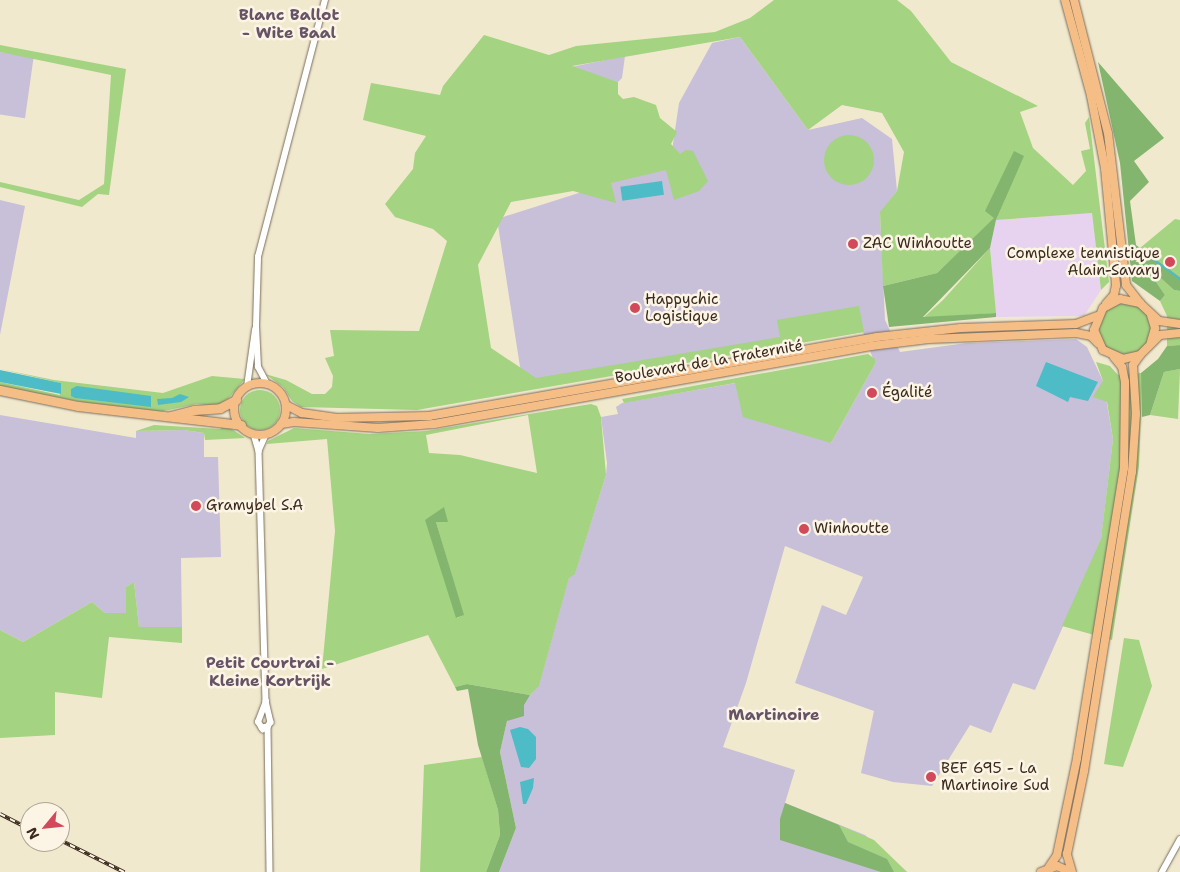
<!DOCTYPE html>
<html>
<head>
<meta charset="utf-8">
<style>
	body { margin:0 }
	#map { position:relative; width:1180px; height:872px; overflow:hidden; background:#f1e9ce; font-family:"Shantell Sans",sans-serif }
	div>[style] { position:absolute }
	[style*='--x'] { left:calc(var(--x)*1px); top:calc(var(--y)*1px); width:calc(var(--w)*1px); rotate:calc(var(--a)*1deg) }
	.built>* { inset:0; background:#e7d2ef }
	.industrial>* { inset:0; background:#c8bfd8; transform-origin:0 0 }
	.green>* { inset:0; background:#a4d381 }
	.round { border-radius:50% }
	.forest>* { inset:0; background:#83b56f }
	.water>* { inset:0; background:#4ebcc6; transform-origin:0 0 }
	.stream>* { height:2px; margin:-1px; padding:0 1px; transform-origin:1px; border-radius:1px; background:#4ebcc6 }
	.roads { filter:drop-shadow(0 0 1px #7b6d5c) drop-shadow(0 0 1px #7b6d5c) }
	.minor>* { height:5.5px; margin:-2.75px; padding:0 2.75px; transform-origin:2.75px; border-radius:2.75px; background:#fff }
	.major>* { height:8px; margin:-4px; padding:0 4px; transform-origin:4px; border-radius:4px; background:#f6be87 }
	.major>.ring { margin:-4px; padding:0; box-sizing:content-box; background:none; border:8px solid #f6be87; border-radius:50% }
	.highway>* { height:9px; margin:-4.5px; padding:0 4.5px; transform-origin:4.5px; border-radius:4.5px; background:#f6be87 }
	.rail>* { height:4px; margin-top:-2px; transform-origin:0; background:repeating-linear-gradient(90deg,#fcf5e5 0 5.5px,#3b2a1e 0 11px); box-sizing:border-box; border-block:1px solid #3b2a1e }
	.dots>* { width:14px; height:14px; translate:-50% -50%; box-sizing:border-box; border:2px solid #fcf5e5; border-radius:50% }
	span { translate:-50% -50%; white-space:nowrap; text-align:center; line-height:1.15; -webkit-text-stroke:5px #fcf5e5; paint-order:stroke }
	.poi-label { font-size:15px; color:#3b2a1e }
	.left { translate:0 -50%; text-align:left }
	.right { translate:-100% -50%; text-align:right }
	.street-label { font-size:15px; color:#3b2a1e }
	.neighbourhood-label { font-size:16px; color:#665365; font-weight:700 }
	.north { position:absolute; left:20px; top:802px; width:50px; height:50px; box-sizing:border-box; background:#fcf5e5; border:1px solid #afa495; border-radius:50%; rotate:242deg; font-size:14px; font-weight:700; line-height:20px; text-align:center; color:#3b2a1e }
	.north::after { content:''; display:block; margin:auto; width:18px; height:22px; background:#d1495b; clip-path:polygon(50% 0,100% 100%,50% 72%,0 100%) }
</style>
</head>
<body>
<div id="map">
	<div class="built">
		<i style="clip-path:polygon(1092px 213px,1101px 290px,1084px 316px,996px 317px,990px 248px,996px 220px)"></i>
	</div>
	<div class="industrial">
		<i style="clip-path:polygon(740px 37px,808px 130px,862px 118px,892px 139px,897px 191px,880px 213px,885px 320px,900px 352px,967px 343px,1076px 339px,1087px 347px,1103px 381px,1113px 439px,1101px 540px,1035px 690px,1013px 683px,991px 733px,970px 725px,932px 786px,893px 782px,861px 773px,874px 711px,795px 683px,822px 605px,846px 615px,863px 577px,785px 546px,746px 683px,723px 747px,795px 770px,785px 803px,865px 835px,907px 872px,499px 872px,516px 828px,500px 752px,507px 721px,539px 685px,569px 577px,575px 573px,606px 475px,607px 463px,601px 417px,618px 414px,616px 407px,622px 403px,736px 383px,831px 443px,875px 364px,863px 332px,523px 386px,497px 219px,670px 164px,679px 103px,712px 43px)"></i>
		<i style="left:0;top:52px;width:34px;height:62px;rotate:8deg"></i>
		<i style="clip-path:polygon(625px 56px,622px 78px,618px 82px,571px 67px)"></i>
		<i style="clip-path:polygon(0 200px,25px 206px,0 335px)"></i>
		<i style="clip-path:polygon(0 415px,136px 438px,136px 431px,184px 430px,204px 433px,204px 457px,218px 457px,221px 557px,181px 558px,182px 627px,139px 627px,134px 582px,126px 587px,126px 613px,105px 613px,92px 602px,23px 642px,0 630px)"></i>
	</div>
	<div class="green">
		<i style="clip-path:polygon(774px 0,897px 0,911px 11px,951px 62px,1038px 106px,1020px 112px,1033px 148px,1073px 185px,1086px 171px,1081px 151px,1090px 149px,1085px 123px,1089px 117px,1109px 282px,1101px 290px,1092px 213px,996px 220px,1023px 156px,995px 218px,937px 273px,883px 286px,880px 212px,897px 191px,904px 152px,882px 113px,842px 105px,808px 130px,740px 37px,572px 66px,618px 82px,618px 94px,623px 99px,634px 97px,656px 105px,660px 118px,677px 132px,671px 144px,680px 154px,686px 150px,693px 151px,708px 181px,699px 191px,674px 200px,666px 170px,611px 183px,616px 203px,573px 191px,511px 202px,478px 265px,491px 348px,536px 378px,780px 337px,777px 320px,859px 306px,864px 332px,417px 410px,301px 407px,292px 401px,283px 387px,265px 374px,286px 380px,312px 394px,325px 394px,332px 387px,333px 376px,325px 358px,334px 356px,330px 330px,419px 331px,447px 241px,433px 229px,395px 217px,385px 204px,413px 169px,415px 153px,426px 136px,363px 120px,371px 83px,440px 95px,443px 86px,484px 35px,549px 55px,576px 46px,715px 32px,750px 18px)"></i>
		<i style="clip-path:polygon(0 45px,126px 69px,109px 195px,98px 194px,82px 207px,0 187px,0 182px,79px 200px,104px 184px,111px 75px,0 52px)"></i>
		<i class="round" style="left:824px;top:135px;width:50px;height:50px"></i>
		<i style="clip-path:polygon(1175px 219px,1180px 220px,1180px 277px,1140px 248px)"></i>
		<i style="clip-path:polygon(990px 248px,996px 313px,923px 318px,943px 300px)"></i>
		<i style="clip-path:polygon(1155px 273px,1174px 290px,1180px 291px,1180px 345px,1167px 346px,1167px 316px,1160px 301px,1165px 295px,1152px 276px)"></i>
		<i class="round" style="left:1099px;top:303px;width:52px;height:52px"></i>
		<i style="clip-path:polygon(868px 354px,875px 359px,875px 364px,831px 443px,743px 417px,735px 383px,624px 403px,622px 399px)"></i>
		<i style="clip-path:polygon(1096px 362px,1110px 366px,1118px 375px,1141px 373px,1142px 384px,1139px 466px,1112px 640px,1062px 626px,1101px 539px,1113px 439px,1107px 402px,1093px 397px,1103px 381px)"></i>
		<i style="clip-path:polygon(0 369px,54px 380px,163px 393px,212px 376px,245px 379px,229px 398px,217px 406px,197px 404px,159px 412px,91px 404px,0 386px,0 382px,60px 395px,61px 383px)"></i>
		<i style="clip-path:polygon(1180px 369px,1178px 419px,1150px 415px,1164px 372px)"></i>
		<i class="round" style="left:240px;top:390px;width:40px;height:40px"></i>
		<i style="clip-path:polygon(evenodd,591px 404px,597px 406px,601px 417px,606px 475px,575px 574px,569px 578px,539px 686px,530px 695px,467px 684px,455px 687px,428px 635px,322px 669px,335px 531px,327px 439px,267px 444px,268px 441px,294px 428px,370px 434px,426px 431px,591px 404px,528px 415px,537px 473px,460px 455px,429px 453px,426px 435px,528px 415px,591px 404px,426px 521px,448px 521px,436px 522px,463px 615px,457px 618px,426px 521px)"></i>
		<i style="clip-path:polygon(154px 425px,220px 429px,226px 425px,245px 438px,205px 440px,204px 433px,184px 430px,136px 431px)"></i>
		<i style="clip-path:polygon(134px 582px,139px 627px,182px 627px,182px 643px,109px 637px,102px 698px,55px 692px,55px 735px,0 738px,0 630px,23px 642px,92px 602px,105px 613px,126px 613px,126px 587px)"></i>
		<i style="clip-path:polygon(1124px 638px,1139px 640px,1152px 686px,1123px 767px,1104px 764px)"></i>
		<i style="clip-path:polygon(482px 757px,498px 810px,500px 835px,486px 872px,420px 872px,424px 765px)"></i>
		<i style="clip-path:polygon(839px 825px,874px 840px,907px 872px,894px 872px,887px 859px,848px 842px)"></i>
	</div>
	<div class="forest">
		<i style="clip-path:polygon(1098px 62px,1164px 138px,1134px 161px,1149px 182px,1130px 201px,1136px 245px,1180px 277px,1180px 291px,1174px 290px,1155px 273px,1152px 276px,1165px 295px,1160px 301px,1132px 281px,1120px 163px)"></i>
		<i style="clip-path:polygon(1014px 151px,1024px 156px,996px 220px,990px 248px,923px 317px,996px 313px,996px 317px,889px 327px,883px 286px,937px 273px,994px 218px,985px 211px)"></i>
		<i style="clip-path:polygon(1180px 345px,1180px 369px,1164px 372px,1150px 415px,1142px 417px,1141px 373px,1158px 359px,1167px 346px)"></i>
		<i style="clip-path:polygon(444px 507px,448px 522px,436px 522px,464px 615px,456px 618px,425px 520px)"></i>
		<i style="clip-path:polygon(467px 684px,530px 695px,524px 705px,524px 716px,507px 721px,500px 752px,516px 828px,499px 872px,486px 872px,500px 835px,498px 810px,478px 745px,468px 689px,457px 691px,455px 687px)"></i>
		<i style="clip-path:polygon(785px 803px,839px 825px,848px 842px,887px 859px,894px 872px,881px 872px,780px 840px,780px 819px)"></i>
	</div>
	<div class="water">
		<i style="left:662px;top:181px;width:14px;height:42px;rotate:82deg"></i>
		<i style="clip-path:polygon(1046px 362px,1098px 382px,1088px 401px,1070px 397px,1068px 402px,1036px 386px)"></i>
		<i style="clip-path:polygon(0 370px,61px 383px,61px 394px,0 382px)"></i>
		<i style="clip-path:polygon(77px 386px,151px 396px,151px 407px,75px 398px,71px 396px,71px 389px)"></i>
		<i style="clip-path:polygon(180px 394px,189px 397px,181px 402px,158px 405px,157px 399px,172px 398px)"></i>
		<i style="clip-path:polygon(520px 727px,528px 729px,536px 737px,536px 759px,529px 768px,521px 767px,510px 730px)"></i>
		<i style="clip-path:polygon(534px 778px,533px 788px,526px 804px,523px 804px,520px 782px)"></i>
	</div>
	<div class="stream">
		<i style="--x:1138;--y:248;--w:52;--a:36.4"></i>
	</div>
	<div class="roads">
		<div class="minor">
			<i style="--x:267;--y:384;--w:19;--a:-118"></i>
			<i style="--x:258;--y:367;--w:41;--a:-92.8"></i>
			<i style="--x:256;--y:326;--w:69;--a:-88.3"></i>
			<i style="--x:258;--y:257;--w:266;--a:-75.4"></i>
			<i style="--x:247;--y:387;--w:58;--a:-82"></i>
			<i style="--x:254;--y:434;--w:18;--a:74"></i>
			<i style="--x:259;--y:451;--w:250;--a:88.4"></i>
			<i style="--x:266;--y:701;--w:22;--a:77"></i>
			<i style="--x:271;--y:722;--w:6;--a:121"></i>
			<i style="--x:268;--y:727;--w:6;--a:171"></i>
			<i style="--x:259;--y:450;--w:17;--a:-66"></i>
			<i style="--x:268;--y:727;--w:145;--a:89.2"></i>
			<i style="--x:263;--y:730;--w:9;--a:-122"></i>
			<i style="--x:258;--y:722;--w:22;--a:-69"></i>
			<i style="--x:1162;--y:872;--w:37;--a:-61"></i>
		</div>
		<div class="major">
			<i style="--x:1065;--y:0;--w:99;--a:74.8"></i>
			<i style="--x:1091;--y:96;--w:73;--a:79"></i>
			<i style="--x:1105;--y:168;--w:118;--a:84.6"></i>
			<i style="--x:1116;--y:285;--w:10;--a:101"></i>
			<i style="--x:1114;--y:295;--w:12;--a:132"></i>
			<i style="--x:1074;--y:0;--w:137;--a:75.7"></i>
			<i style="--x:1108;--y:133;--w:153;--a:83.2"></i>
			<i style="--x:1126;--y:285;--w:23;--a:52"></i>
			<i style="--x:1151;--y:315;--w:14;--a:73"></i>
			<i style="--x:1155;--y:328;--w:15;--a:106"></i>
			<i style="--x:1180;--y:324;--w:21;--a:-172"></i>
			<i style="--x:1159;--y:321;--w:26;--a:-137"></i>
			<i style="--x:1140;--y:303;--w:20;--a:-169"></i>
			<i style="--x:1120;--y:299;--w:19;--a:152"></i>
			<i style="--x:1103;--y:308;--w:24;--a:112"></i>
			<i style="--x:1094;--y:330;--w:22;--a:66"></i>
			<i style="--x:1103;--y:350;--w:22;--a:24"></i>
			<i style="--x:1123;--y:359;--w:17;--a:-13"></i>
			<i style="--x:1140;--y:355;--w:28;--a:-45"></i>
			<i style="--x:1160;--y:335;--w:20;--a:-6"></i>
			<i class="ring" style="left:234px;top:383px;width:44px;height:44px"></i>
			<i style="--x:286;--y:405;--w:18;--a:27"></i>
			<i style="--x:302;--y:413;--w:35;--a:8"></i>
			<i style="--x:337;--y:418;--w:92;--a:-1.2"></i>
			<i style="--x:429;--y:416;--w:455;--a:-10"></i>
			<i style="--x:877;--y:337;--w:84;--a:-6.1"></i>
			<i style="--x:961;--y:328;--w:115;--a:-2"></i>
			<i style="--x:1076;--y:324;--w:22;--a:-21"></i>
			<i style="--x:281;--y:424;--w:13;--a:-9"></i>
			<i style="--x:294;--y:422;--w:84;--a:4.1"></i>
			<i style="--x:378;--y:428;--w:56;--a:-4.1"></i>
			<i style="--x:434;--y:424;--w:444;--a:-10.1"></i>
			<i style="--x:871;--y:346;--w:58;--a:-6.9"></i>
			<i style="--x:929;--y:339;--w:147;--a:-2.3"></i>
			<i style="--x:1076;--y:333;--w:15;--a:11"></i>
			<i style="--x:1091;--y:336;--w:10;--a:45"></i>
			<i style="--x:1049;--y:867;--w:14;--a:-56"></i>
			<i style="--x:1057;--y:855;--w:99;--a:-78.3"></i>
			<i style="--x:1077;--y:758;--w:294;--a:-80.8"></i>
			<i style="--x:1124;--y:468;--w:86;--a:-89.3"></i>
			<i style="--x:1125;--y:382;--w:15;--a:-101"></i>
			<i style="--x:1122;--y:367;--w:13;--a:-129"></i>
			<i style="--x:1041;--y:872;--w:17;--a:-21"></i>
			<i style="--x:1057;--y:866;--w:15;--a:23"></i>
			<i style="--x:1072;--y:872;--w:19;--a:-106"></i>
			<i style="--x:1067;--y:854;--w:85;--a:-78.4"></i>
			<i style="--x:1084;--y:771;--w:303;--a:-80.9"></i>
			<i style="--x:1132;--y:472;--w:58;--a:-86.1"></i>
			<i style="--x:1136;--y:414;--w:49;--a:-93.5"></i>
			<i style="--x:1133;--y:365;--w:12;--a:-55"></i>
		</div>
		<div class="highway">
			<i style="--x:0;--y:390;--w:80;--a:11.6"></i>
			<i style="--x:78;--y:406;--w:164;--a:6.6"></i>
			<i style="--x:170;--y:416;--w:25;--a:-14"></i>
			<i style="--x:194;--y:410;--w:26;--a:-4"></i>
			<i style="--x:220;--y:408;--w:18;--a:-27"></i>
		</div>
	</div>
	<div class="rail">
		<i style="--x:0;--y:814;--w:34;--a:27"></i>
		<i style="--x:60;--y:840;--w:72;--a:26.6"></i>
	</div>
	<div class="dots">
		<i style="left:853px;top:244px;background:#d1495b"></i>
		<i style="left:1170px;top:262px;background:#d1495b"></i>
		<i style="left:635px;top:308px;background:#d1495b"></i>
		<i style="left:872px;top:393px;background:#d1495b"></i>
		<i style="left:196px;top:506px;background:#d1495b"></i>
		<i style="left:804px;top:529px;background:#d1495b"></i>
		<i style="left:931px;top:777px;background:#d1495b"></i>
	</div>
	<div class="poi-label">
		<span class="left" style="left:863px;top:244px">ZAC Winhoutte</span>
		<span class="right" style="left:1160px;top:262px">Complexe tennistique<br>Alain-Savary</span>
		<span class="left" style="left:645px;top:308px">Happychic<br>Logistique</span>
		<span class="left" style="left:882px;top:393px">Égalité</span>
		<span class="left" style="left:206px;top:506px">Gramybel S.A</span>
		<span class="left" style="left:814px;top:529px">Winhoutte</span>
		<span class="left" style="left:941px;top:777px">BEF 695 - La<br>Martinoire Sud</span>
	</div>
	<div class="street-label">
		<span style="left:709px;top:362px;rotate:-10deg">Boulevard de la Fraternité</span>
	</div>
	<div class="neighbourhood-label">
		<span style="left:289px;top:24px">Blanc Ballot<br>- Wite Baal</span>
		<span style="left:270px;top:672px">Petit Courtrai -<br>Kleine Kortrijk</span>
		<span style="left:774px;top:715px">Martinoire</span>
	</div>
	<div class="north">N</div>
</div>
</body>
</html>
